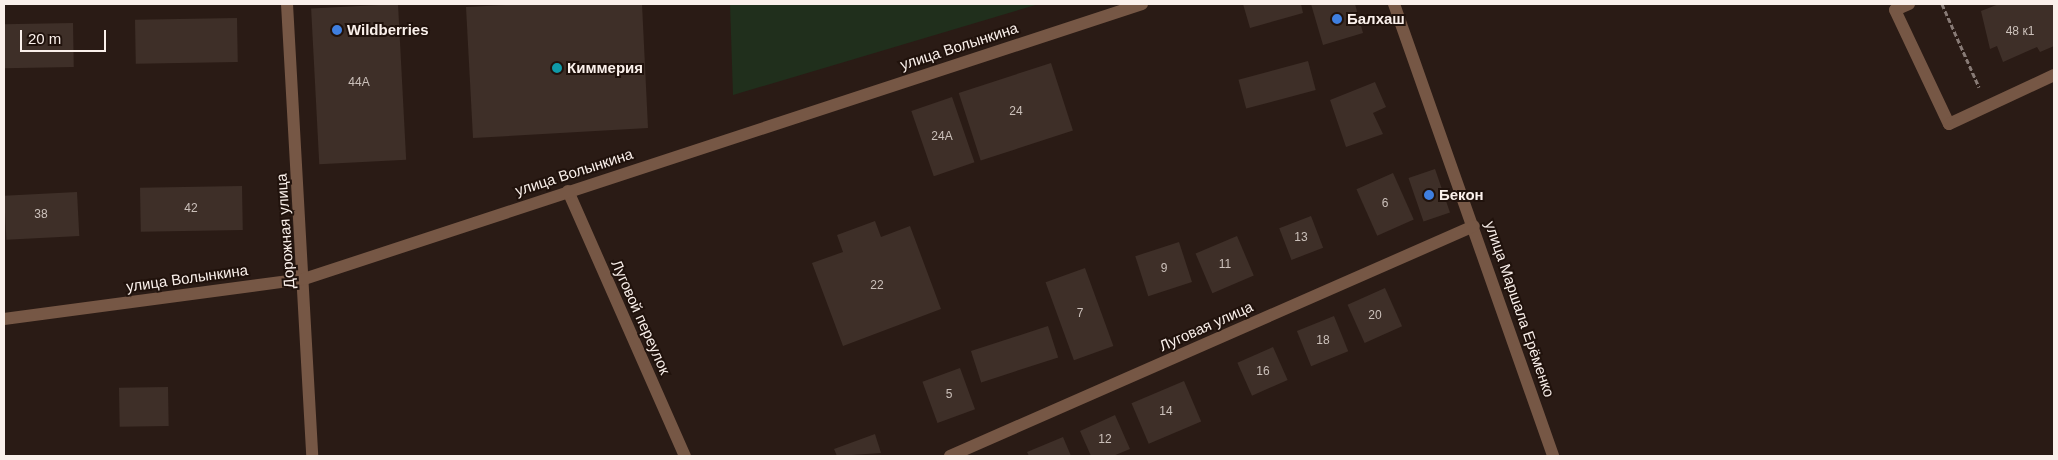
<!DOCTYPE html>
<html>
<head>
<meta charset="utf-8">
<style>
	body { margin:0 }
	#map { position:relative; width:2058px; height:460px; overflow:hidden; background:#2a1b15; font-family:Arial,sans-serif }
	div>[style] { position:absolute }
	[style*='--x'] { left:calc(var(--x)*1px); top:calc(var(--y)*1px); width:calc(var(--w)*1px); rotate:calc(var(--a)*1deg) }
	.green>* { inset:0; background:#202f1c }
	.building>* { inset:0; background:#3e2f28; transform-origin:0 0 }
	.path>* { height:3px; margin-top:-1.5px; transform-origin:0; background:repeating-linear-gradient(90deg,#887b76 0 5px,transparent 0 7.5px) }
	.lane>* { height:12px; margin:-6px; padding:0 6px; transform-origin:6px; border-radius:6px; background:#765745 }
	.street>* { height:12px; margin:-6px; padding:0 6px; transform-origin:6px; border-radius:6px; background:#765745 }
	.dots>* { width:14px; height:14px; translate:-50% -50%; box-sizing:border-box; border:2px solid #20120c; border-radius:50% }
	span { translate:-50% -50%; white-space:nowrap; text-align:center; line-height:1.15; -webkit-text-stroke:4px #20120c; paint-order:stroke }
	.number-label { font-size:12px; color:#cbc0ba }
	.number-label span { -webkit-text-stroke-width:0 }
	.poi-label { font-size:15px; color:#faf0eb; font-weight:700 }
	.left { translate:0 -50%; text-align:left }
	.street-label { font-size:15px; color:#faf0eb }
	.frame { position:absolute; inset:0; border:5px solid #faf0eb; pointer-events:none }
	.scale { position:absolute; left:20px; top:30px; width:86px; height:22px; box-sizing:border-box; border:2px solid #faf0eb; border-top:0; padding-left:6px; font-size:15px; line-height:18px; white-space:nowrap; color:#faf0eb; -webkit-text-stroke:4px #20120c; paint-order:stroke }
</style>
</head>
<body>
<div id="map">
	<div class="green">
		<i style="clip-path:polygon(730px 4px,1039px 4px,733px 95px)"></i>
	</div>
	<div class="building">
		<i style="left:398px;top:4px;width:156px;height:87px;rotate:87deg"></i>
		<i style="clip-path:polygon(528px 4px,642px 4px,648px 128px,473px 138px,466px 7px)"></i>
		<i style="clip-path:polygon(1243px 4px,1301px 4px,1303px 13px,1250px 28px)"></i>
		<i style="clip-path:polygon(1311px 4px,1355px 4px,1363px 33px,1323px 45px)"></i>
		<i style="clip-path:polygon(1999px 4px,2054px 4px,2054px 46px,2040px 52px,2037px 47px,2003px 62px,1997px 46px,1990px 49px,1981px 11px)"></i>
		<i style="left:237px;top:18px;width:44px;height:102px;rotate:89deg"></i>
		<i style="left:73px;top:23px;width:44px;height:69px;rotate:89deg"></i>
		<i style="left:1308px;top:61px;width:30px;height:72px;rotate:75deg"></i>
		<i style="left:1051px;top:63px;width:71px;height:97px;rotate:72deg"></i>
		<i style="clip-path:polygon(1375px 82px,1386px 107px,1373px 113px,1383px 134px,1346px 147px,1330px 100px)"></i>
		<i style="left:952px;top:97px;width:69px;height:43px;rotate:71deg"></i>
		<i style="left:1435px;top:169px;width:46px;height:28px;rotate:71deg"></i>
		<i style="left:1393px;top:173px;width:51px;height:40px;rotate:66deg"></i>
		<i style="left:242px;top:186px;width:44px;height:102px;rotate:89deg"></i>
		<i style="left:77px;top:192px;width:44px;height:73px;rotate:87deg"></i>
		<i style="left:1311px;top:216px;width:34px;height:34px;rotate:69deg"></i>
		<i style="clip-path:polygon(875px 221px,881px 237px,910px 226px,941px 309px,843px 346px,812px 263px,843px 252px,837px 235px)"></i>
		<i style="left:1237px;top:236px;width:43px;height:45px;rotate:67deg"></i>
		<i style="left:1179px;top:242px;width:42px;height:46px;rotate:72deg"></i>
		<i style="left:1085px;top:268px;width:83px;height:42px;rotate:70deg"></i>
		<i style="left:1385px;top:288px;width:42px;height:41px;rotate:66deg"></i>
		<i style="left:1334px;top:316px;width:38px;height:40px;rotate:68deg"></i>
		<i style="left:1048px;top:326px;width:33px;height:81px;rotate:72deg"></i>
		<i style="left:1273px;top:347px;width:36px;height:39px;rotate:66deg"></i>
		<i style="left:960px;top:368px;width:44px;height:40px;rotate:70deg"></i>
		<i style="left:1184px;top:381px;width:44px;height:57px;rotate:67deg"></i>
		<i style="left:168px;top:387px;width:39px;height:49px;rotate:89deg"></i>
		<i style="clip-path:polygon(1115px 415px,1130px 449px,1113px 456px,1091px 456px,1080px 431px)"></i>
		<i style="clip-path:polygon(875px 434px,881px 453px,837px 456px,834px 449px)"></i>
		<i style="clip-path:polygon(1063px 437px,1071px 456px,1029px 456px,1027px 452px)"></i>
	</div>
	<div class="path">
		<i style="--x:1942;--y:4;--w:91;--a:66"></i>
	</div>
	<div class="lane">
		<i style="--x:1909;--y:4;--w:15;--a:157"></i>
		<i style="--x:1895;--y:10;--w:126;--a:64.7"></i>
		<i style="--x:1949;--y:124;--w:116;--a:-25"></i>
		<i style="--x:568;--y:191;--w:290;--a:66.2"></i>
	</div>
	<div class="street">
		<i style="--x:287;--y:4;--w:453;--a:86.8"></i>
		<i style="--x:1394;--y:4;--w:479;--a:70.6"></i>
		<i style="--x:4;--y:319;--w:303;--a:-7.6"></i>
		<i style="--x:304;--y:279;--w:882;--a:-18.17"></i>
		<i style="--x:950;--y:456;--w:572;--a:-23.7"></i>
	</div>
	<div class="dots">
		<i style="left:1337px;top:19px;background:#3f7fe0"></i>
		<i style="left:337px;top:30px;background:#3f7fe0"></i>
		<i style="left:557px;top:68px;background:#0f9aa8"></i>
		<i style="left:1429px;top:195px;background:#3f7fe0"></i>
	</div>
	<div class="number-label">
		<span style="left:2020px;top:32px">48 к1</span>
		<span style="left:359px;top:83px">44А</span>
		<span style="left:1016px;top:112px">24</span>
		<span style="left:942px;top:137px">24А</span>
		<span style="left:1385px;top:204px">6</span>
		<span style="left:191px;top:209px">42</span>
		<span style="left:41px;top:215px">38</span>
		<span style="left:1301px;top:238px">13</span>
		<span style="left:1225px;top:265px">11</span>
		<span style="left:1164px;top:269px">9</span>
		<span style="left:877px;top:286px">22</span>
		<span style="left:1080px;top:314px">7</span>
		<span style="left:1375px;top:316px">20</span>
		<span style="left:1323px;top:341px">18</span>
		<span style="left:1263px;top:372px">16</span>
		<span style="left:949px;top:395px">5</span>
		<span style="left:1166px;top:412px">14</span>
		<span style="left:1105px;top:440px">12</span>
	</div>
	<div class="poi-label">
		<span class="left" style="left:1347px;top:19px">Балхаш</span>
		<span class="left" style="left:347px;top:30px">Wildberries</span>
		<span class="left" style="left:567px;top:68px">Киммерия</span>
		<span class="left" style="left:1439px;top:195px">Бекон</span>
	</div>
	<div class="street-label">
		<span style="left:959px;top:46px;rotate:-18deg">улица Волынкина</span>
		<span style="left:574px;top:172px;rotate:-18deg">улица Волынкина</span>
		<span style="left:285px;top:231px;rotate:-94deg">Дорожная улица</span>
		<span style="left:187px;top:278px;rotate:-8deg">улица Волынкина</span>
		<span style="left:1520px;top:309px;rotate:71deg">улица Маршала Ерёменко</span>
		<span style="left:641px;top:317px;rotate:66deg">Луговой переулок</span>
		<span style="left:1206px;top:326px;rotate:-24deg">Луговая улица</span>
	</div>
	<div class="frame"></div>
	<div class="scale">20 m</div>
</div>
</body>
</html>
